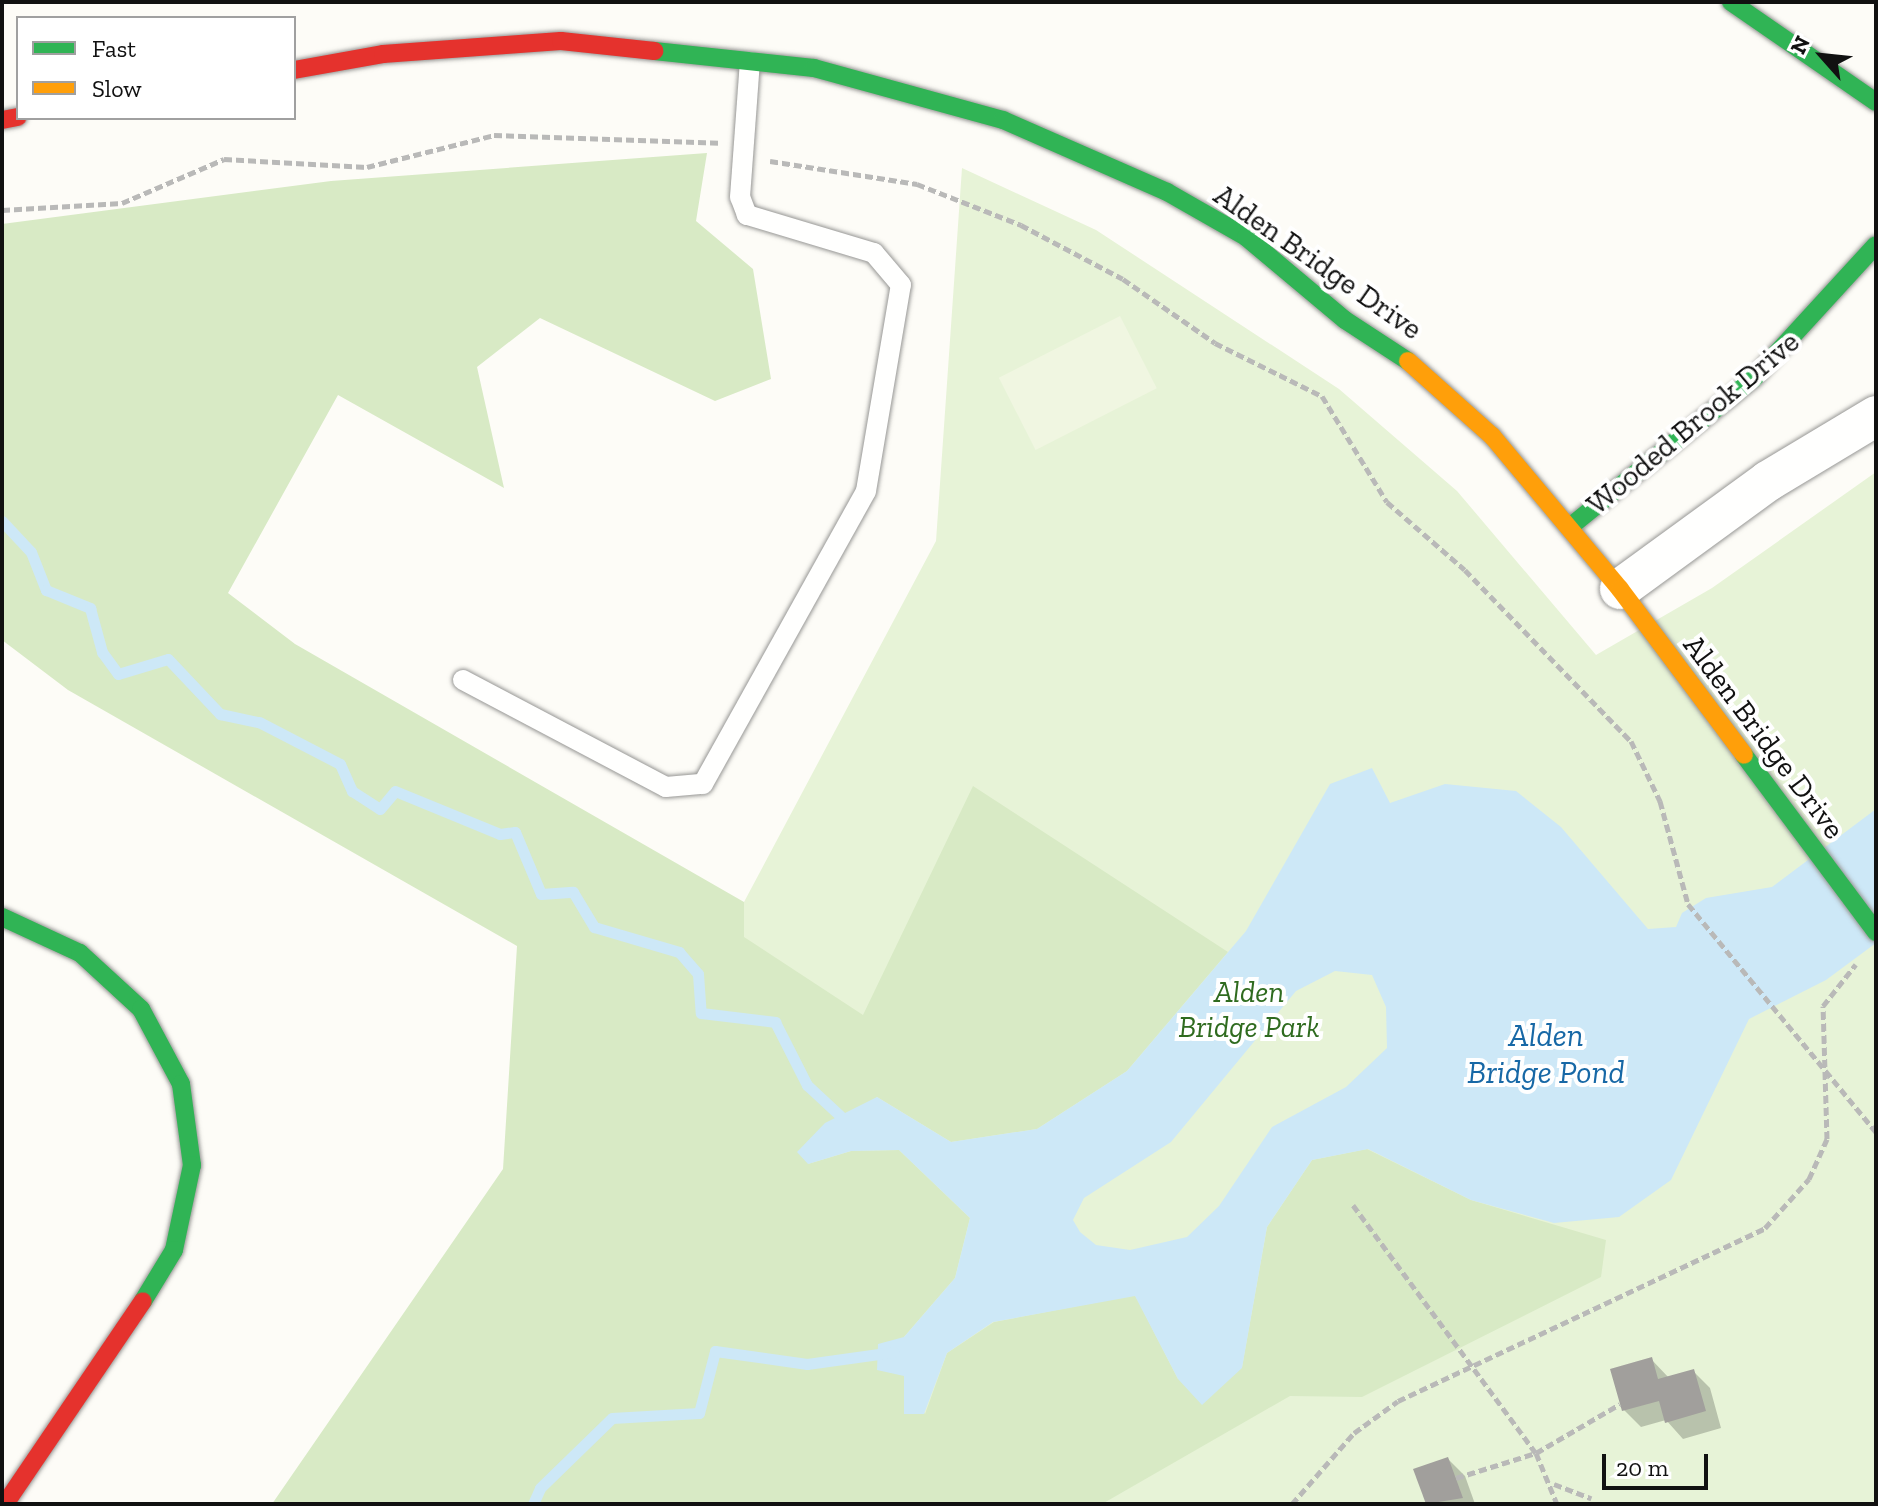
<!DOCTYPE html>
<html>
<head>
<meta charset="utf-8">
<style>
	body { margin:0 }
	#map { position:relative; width:1878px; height:1506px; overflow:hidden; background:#fdfcf7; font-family:"Zilla Slab",serif }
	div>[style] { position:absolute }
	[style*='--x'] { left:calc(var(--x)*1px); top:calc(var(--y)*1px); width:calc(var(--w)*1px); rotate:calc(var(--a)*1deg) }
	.green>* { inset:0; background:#e7f3d7 }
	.forest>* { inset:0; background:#d8eac5 }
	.pitch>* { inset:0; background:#f0f6e1; transform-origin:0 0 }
	.water>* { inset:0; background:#cde8f7 }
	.shadow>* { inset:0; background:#0003 }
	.stream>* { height:11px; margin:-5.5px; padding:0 5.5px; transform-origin:5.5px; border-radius:5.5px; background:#cde8f7 }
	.building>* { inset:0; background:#a19f9c }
	.path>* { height:5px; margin-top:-2.5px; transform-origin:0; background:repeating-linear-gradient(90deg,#b9b9b8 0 8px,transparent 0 12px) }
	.roads { filter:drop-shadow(0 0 2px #979795) drop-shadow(0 0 2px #979795) }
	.lane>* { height:20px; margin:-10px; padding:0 10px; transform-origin:10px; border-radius:10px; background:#fffffe }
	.street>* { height:40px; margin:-20px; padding:0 20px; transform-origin:20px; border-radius:20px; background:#fffffe }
	.fast>* { height:18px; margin:-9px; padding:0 9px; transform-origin:9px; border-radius:9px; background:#30b455 }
	.slow>* { height:18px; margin:-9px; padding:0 9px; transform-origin:9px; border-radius:9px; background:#ff9f0a }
	.jam>* { height:18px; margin:-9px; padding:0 9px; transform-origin:9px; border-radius:9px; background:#e5322d }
	span { translate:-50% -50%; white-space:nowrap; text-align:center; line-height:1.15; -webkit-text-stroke:8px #fff; paint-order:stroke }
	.street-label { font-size:30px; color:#111 }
	.park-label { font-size:30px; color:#2f6b1f; font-style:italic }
	.water-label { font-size:32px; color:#1768a6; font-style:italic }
	.frame { position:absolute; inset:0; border:4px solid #111; pointer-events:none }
	.legend { position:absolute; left:16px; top:16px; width:280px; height:104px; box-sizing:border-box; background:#fff; border:2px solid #a0a0a0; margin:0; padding:10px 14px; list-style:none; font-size:24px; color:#111 }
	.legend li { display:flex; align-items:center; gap:16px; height:40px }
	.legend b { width:40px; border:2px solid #a0a0a0 }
	.north { position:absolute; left:1782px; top:16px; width:80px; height:80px; -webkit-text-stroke:6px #fff; paint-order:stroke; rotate:297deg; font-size:22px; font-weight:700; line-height:32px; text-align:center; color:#111 }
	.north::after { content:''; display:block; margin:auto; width:28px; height:36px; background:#111; clip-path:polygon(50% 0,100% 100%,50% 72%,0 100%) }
	.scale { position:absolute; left:1602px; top:1454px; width:106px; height:36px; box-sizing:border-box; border:4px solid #111; border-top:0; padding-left:10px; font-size:24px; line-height:28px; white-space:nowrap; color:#111; -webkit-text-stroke:6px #fff; paint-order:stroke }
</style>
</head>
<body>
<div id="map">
	<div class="green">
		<i style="clip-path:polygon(962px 168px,1096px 230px,1339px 389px,1457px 491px,1596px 655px,1712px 588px,1876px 472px,1876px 1504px,740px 1504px,744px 902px,936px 541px)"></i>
	</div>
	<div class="forest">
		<i style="clip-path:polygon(707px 153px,696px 221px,753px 269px,771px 379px,715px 401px,540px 318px,477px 367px,504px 488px,338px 395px,228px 593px,295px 644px,744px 902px,744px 937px,863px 1015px,973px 786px,1228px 952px,1127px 1071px,1037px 1129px,951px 1142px,877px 1097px,808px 1164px,851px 1151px,899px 1150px,970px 1218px,955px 1278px,904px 1337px,904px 1376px,925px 1414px,947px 1353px,994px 1322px,1135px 1295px,1178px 1379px,1242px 1367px,1267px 1227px,1312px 1160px,1367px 1149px,1471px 1200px,1606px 1240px,1601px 1277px,1362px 1397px,1290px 1396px,1102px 1504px,272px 1504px,503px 1169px,517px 946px,68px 690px,2px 640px,2px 224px,331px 181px)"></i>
	</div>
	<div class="pitch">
		<i style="left:1120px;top:316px;width:81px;height:136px;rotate:63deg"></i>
	</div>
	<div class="water">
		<i style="clip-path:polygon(evenodd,1372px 768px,1390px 803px,1445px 784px,1516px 791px,1561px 827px,1648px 929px,1676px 927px,1682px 913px,1706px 898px,1772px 887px,1876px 809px,1876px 943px,1826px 980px,1749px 1019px,1671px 1180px,1619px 1217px,1554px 1223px,1471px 1200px,1368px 1149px,1312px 1160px,1267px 1227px,1242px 1368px,1202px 1405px,1178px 1379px,1135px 1296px,993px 1322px,947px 1353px,924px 1414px,904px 1414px,904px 1376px,877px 1370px,878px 1344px,904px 1337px,955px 1278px,970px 1218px,899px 1150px,851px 1151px,808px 1164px,797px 1152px,825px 1123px,877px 1097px,951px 1142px,1037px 1129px,1127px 1071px,1246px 931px,1330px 784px,1372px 768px,1335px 971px,1372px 975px,1386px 1007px,1387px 1048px,1346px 1087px,1272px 1127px,1219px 1206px,1187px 1237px,1130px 1250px,1096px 1245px,1080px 1232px,1073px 1220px,1084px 1198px,1171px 1142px,1296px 991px,1335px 971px)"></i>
	</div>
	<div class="shadow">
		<i style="clip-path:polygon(1651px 1359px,1669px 1378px,1693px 1371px,1710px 1388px,1721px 1428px,1683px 1439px,1666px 1420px,1641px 1427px,1624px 1410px)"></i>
		<i style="clip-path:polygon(1448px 1459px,1465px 1476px,1475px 1504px,1428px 1504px,1416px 1470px)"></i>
	</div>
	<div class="stream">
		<i style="--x:2;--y:521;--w:42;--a:46.9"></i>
		<i style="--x:31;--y:552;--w:41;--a:68.5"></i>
		<i style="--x:46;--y:590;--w:48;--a:22.2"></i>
		<i style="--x:90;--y:608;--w:46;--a:74.7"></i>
		<i style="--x:102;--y:652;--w:27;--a:54"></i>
		<i style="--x:118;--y:674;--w:52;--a:-16.7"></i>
		<i style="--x:168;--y:659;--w:76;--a:46.6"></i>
		<i style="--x:220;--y:714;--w:40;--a:12"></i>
		<i style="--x:259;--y:722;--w:91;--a:27.4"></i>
		<i style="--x:340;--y:764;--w:30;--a:66"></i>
		<i style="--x:352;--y:791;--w:33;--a:33"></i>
		<i style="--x:380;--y:809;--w:23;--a:-50"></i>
		<i style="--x:395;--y:791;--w:113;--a:22.3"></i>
		<i style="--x:500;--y:834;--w:15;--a:-8"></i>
		<i style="--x:515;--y:832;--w:67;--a:67.2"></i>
		<i style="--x:541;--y:894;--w:32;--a:-4"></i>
		<i style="--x:573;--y:892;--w:41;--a:59"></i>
		<i style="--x:594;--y:927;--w:89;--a:16.4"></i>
		<i style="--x:679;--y:952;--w:29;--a:49"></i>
		<i style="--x:698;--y:974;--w:39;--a:86"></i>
		<i style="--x:701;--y:1013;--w:75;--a:6.9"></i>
		<i style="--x:775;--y:1022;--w:71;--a:63.1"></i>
		<i style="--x:807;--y:1085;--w:57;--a:42.9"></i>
		<i style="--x:533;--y:1504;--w:17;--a:-66"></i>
		<i style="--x:540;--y:1488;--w:100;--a:-44.2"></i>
		<i style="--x:612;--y:1418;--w:87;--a:-3.3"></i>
		<i style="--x:699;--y:1413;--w:64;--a:-75.5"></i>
		<i style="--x:715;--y:1351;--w:93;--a:8"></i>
		<i style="--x:807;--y:1364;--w:87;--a:-7.9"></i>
	</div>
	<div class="building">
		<i style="clip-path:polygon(1652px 1357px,1658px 1379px,1694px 1369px,1706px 1411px,1665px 1423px,1659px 1401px,1622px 1411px,1610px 1369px)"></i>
		<i style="clip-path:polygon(1448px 1457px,1463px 1498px,1426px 1504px,1413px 1469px)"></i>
	</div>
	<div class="path">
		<i style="--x:770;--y:161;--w:149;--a:8.9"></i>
		<i style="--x:917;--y:184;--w:112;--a:21.5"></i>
		<i style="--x:1021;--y:225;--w:115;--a:27.9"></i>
		<i style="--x:1123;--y:279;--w:112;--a:34.8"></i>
		<i style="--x:1215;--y:343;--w:119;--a:26.4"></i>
		<i style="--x:1322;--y:396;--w:124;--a:58.5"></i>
		<i style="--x:1387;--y:502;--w:103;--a:41.1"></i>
		<i style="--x:1465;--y:570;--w:238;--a:45.9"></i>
		<i style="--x:1631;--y:741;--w:67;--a:64.2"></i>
		<i style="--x:1660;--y:801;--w:107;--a:74.8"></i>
		<i style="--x:1688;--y:904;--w:296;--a:50.5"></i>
		<i style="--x:2;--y:210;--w:120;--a:-3.3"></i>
		<i style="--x:122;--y:203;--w:111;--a:-23.3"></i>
		<i style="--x:224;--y:159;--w:143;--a:3.2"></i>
		<i style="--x:367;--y:167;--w:131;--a:-14.1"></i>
		<i style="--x:494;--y:135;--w:225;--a:2"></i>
		<i style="--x:1353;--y:1205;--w:308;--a:53.6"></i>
		<i style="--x:1536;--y:1453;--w:55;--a:67.6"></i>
		<i style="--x:1456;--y:1478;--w:84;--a:-17.4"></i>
		<i style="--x:1536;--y:1453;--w:97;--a:-30.3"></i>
		<i style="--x:1554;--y:1484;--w:40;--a:21"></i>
		<i style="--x:1292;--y:1504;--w:94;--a:-48.9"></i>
		<i style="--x:1354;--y:1433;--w:54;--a:-36"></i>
		<i style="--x:1398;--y:1401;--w:406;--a:-25.2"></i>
		<i style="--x:1765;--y:1228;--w:66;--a:-48.1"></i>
		<i style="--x:1809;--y:1179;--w:44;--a:-65.8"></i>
		<i style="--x:1827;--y:1139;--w:133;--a:-91.7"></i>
		<i style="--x:1823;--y:1006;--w:53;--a:-51.8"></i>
	</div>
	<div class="roads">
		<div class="lane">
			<i style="--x:463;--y:680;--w:229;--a:27.8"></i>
			<i style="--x:666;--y:787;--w:37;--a:-5"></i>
			<i style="--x:703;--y:784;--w:335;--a:-60.9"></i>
			<i style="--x:866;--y:491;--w:209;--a:-80.4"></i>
			<i style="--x:901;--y:285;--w:42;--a:-130.2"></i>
			<i style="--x:874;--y:253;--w:133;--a:-163.3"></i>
			<i style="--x:747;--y:215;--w:19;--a:-111"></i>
			<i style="--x:740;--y:197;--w:135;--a:-85.8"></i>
		</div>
		<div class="street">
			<i style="--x:1620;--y:589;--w:183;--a:-36.1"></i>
			<i style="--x:1768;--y:481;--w:126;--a:-31"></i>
		</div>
		<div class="fast">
			<i style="--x:1731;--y:2;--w:176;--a:34.6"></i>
			<i style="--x:654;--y:51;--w:161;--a:6.1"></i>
			<i style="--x:814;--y:68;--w:196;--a:15.4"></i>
			<i style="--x:1003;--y:120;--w:179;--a:23.7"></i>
			<i style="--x:1167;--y:192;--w:91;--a:29.7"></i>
			<i style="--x:1246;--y:237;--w:129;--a:40"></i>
			<i style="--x:1345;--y:320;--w:75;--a:33.1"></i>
			<i style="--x:1571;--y:526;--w:235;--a:-39"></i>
			<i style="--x:1754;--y:378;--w:180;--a:-47.5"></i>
			<i style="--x:1744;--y:755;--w:221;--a:53.3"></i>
			<i style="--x:2;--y:917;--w:86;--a:24.8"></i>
			<i style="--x:80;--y:953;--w:83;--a:42.6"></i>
			<i style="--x:141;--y:1009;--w:85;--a:61.9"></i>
			<i style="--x:181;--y:1084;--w:82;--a:82.3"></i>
			<i style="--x:192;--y:1165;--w:87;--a:102"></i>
			<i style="--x:174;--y:1250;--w:60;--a:121.3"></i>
		</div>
		<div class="slow">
			<i style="--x:1408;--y:361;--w:113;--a:41.8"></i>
			<i style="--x:1492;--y:436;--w:199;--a:50.1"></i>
			<i style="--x:1620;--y:589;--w:207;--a:53.2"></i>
		</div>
		<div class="jam">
			<i style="--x:294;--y:70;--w:90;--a:-10.2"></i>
			<i style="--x:383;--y:54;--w:178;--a:-4.2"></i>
			<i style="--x:561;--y:41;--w:94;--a:6.1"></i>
			<i style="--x:2;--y:120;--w:16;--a:-11"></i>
			<i style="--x:5;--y:1504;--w:245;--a:-55.8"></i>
		</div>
	</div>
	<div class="street-label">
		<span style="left:1318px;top:262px;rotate:35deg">Alden Bridge Drive</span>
		<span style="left:1693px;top:423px;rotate:-40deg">Wooded Brook Drive</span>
		<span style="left:1764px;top:737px;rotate:53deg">Alden Bridge Drive</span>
	</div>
	<div class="park-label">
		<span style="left:1249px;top:1009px">Alden<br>Bridge Park</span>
	</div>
	<div class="water-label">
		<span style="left:1546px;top:1054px">Alden<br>Bridge Pond</span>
	</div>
	<div class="frame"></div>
	<ul class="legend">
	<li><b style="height:10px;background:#30b455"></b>Fast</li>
	<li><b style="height:10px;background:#ff9f0a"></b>Slow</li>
	</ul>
	<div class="north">N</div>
	<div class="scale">20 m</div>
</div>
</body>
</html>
